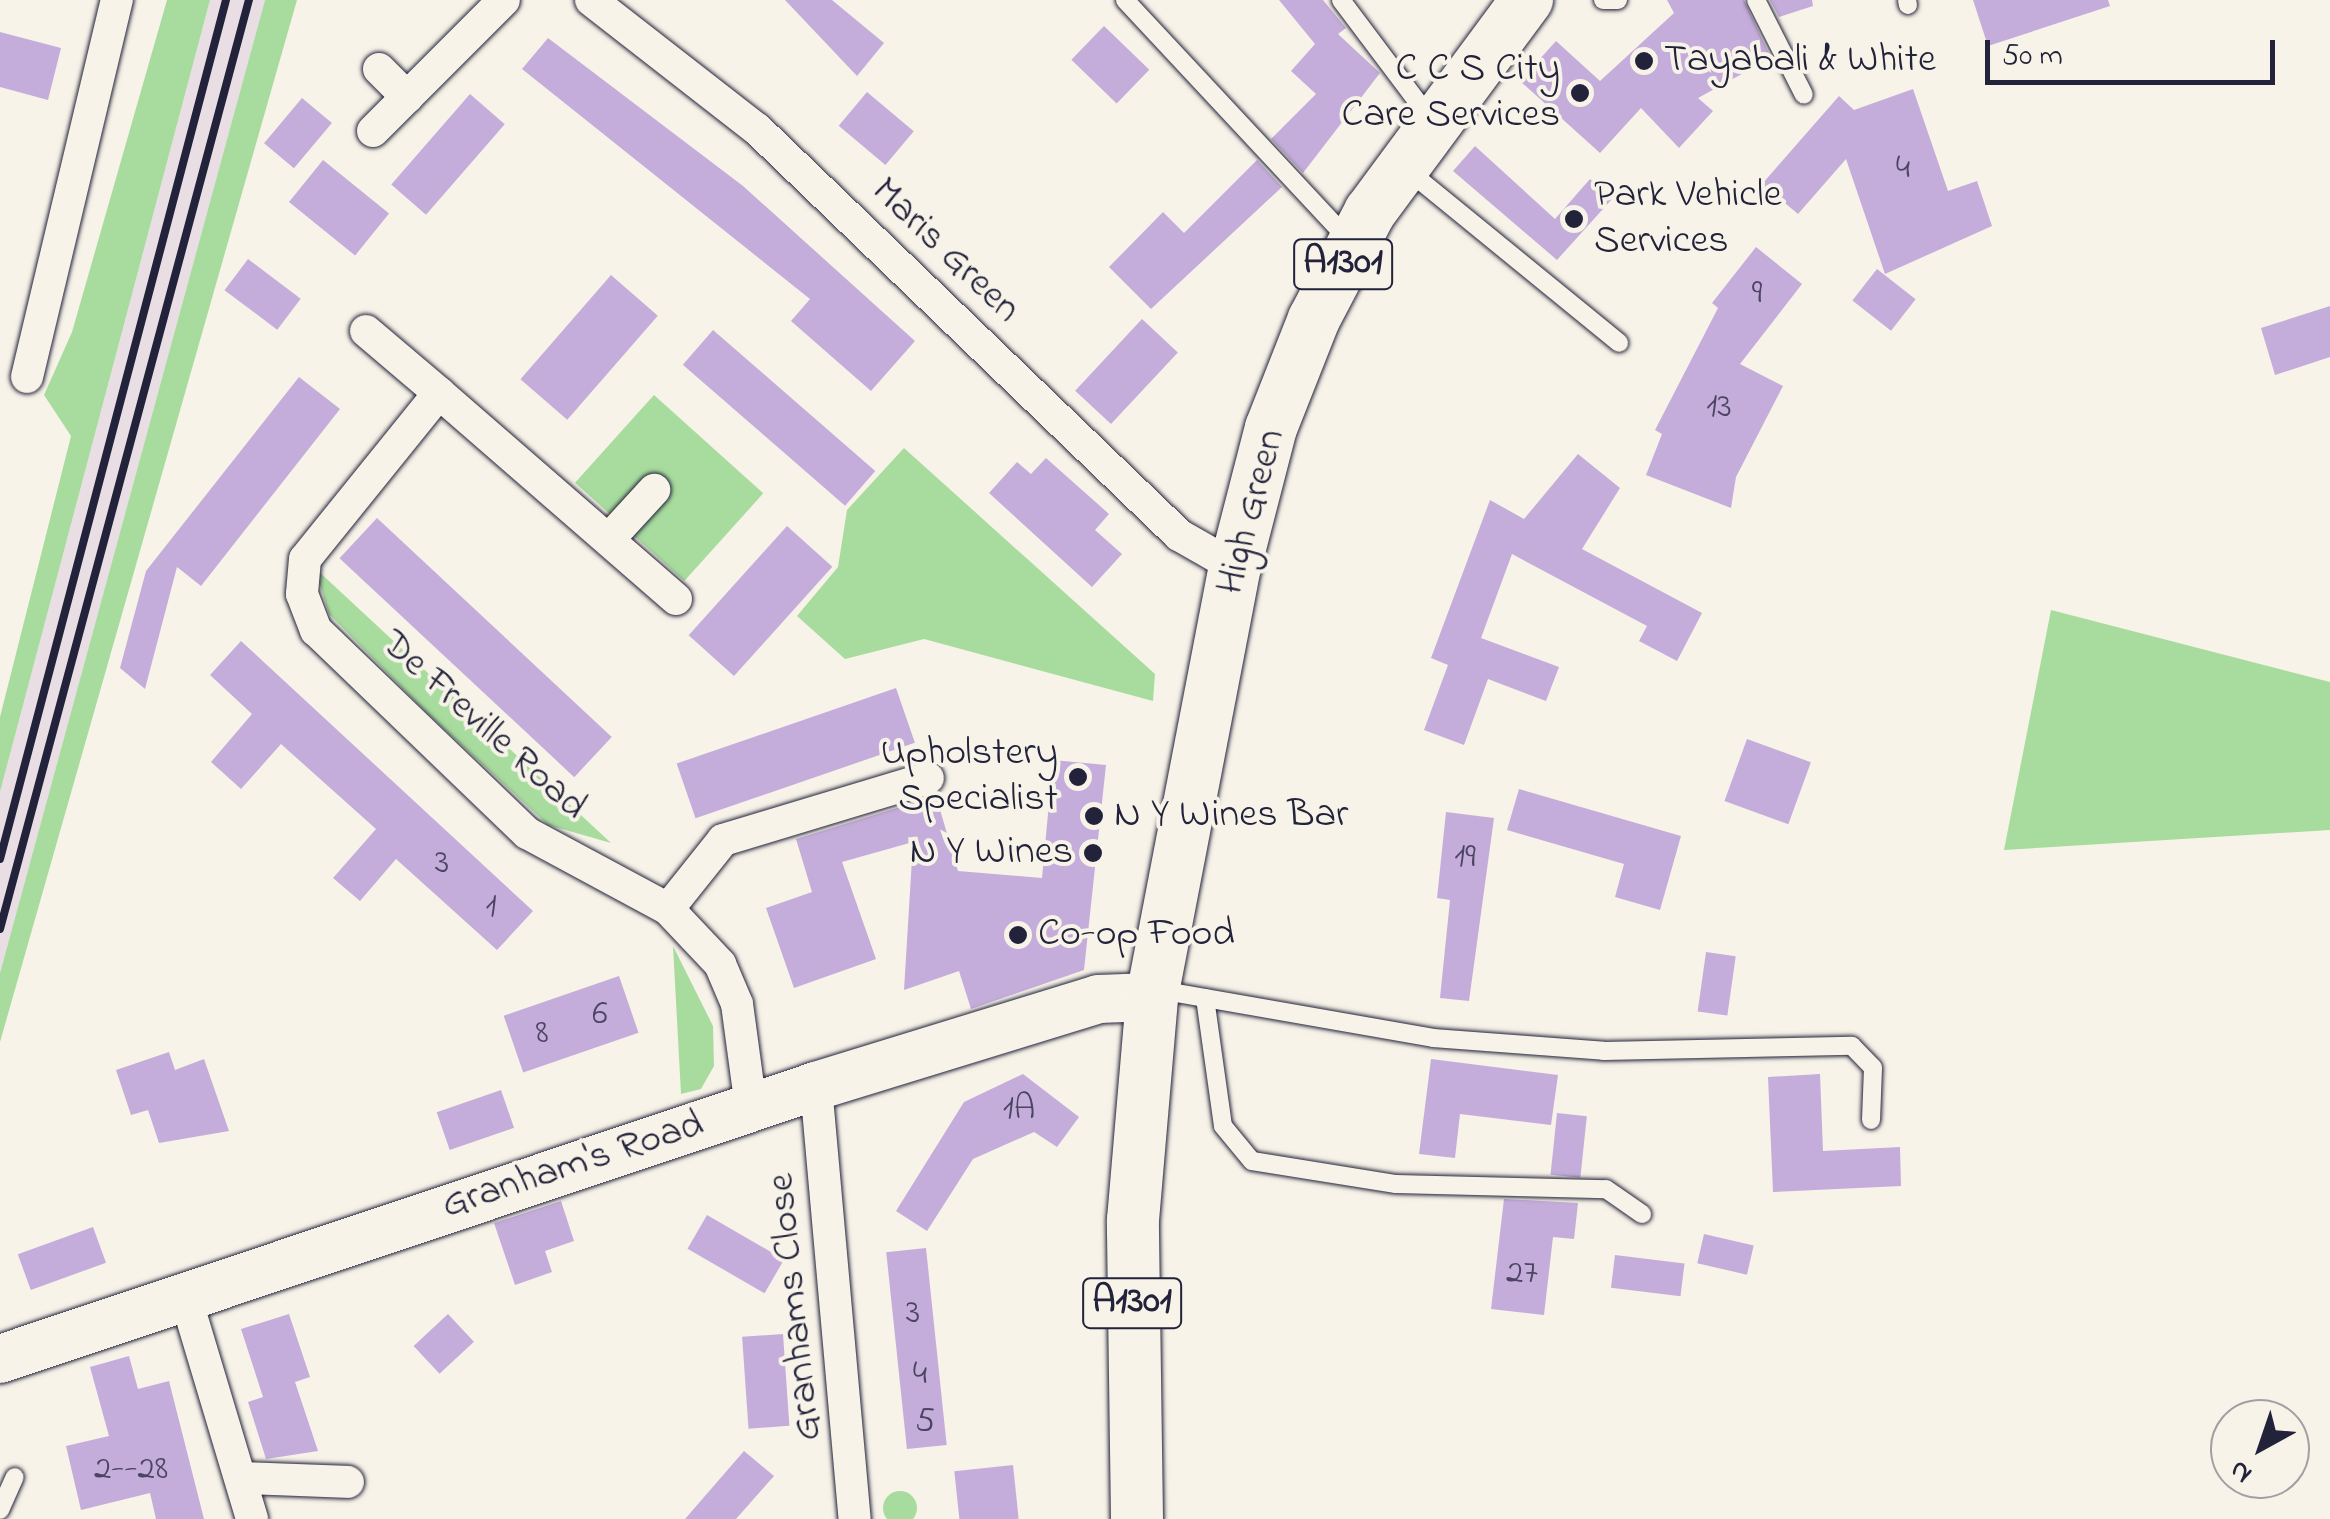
<!DOCTYPE html>
<html>
<head>
<meta charset="utf-8">
<style>
	body { margin:0 }
	#map { position:relative; width:2330px; height:1519px; overflow:hidden; background:#f7f3e8; font-family:"Indie Flower",sans-serif }
	div>[style] { position:absolute }
	[style*='--x'] { left:calc(var(--x)*1px); top:calc(var(--y)*1px); width:calc(var(--w)*1px); rotate:calc(var(--a)*1deg) }
	.built>* { inset:0; background:#e8dee4 }
	.green>* { inset:0; background:#a8dc9e; transform-origin:0 0 }
	.round { border-radius:50% }
	.building>* { inset:0; background:#c5addb; transform-origin:0 0 }
	.roads { filter:drop-shadow(0 0 2px #22223b) drop-shadow(0 0 2px #22223b) }
	.lane>* { height:18px; margin:-9px; padding:0 9px; transform-origin:9px; border-radius:9px; background:#f7f3e8 }
	.street>* { height:32px; margin:-16px; padding:0 16px; transform-origin:16px; border-radius:16px; background:#f7f3e8 }
	.secondary>* { height:48px; margin:-24px; padding:0 24px; transform-origin:24px; border-radius:24px; background:#f7f3e8 }
	.primary>* { height:52px; margin:-26px; padding:0 26px; transform-origin:26px; border-radius:26px; background:#f7f3e8 }
	.rail>* { height:8px; margin:-4px; padding:0 4px; transform-origin:4px; border-radius:4px; background:#22223b }
	.dots>* { width:28px; height:28px; translate:-50% -50%; box-sizing:border-box; border:5px solid #f7f3e8; border-radius:50% }
	span { translate:-50% -50%; white-space:nowrap; text-align:center; line-height:1.15; -webkit-text-stroke:8px #f7f3e8; paint-order:stroke }
	.number-label { font-size:35px; color:#4b4563 }
	.number-label span { -webkit-text-stroke-width:0 }
	.shield-label span { padding:2px 8px; background:#f7f3e8; border:2px solid; border-radius:8px; -webkit-text-stroke-width:0 }
	.shield-label { font-size:38px; color:#22223b; font-weight:700 }
	.poi-label { font-size:40px; color:#22223b }
	.left { translate:0 -50%; text-align:left }
	.right { translate:-100% -50%; text-align:right }
	.street-label { font-size:40px; color:#22223b }
	.north { position:absolute; left:2210px; top:1399px; width:100px; height:100px; box-sizing:border-box; background:#f7f3e8; border:2px solid #a29fa3; border-radius:50%; rotate:220deg; font-size:28px; font-weight:700; line-height:40px; text-align:center; color:#22223b }
	.north::after { content:''; display:block; margin:auto; width:35px; height:45px; background:#22223b; clip-path:polygon(50% 0,100% 100%,50% 72%,0 100%) }
	.scale { position:absolute; left:1985px; top:40px; width:290px; height:45px; box-sizing:border-box; border:5px solid #22223b; border-top:0; padding-left:12px; font-size:30px; line-height:35px; white-space:nowrap; color:#22223b; -webkit-text-stroke:8px #f7f3e8; paint-order:stroke }
</style>
</head>
<body>
<div id="map">
	<div class="built">
		<i style="clip-path:polygon(210px 0,265px 0,0 973px,0 792px)"></i>
	</div>
	<div class="green">
		<i style="clip-path:polygon(167px 0,210px 0,0 792px,0 717px,71px 436px,44px 395px,72px 332px)"></i>
		<i style="clip-path:polygon(265px 0,297px 0,0 1042px,0 973px)"></i>
		<i style="left:654px;top:395px;width:147px;height:118px;rotate:42deg"></i>
		<i style="clip-path:polygon(904px 448px,1155px 674px,1153px 701px,924px 639px,845px 659px,797px 616px,838px 567px,847px 510px)"></i>
		<i style="clip-path:polygon(315px 568px,611px 843px,548px 825px,428px 714px,329px 614px)"></i>
		<i style="clip-path:polygon(2051px 610px,2330px 682px,2330px 830px,2004px 850px)"></i>
		<i style="clip-path:polygon(673px 946px,713px 1026px,714px 1066px,701px 1089px,681px 1094px)"></i>
		<i class="round" style="left:883px;top:1491px;width:34px;height:34px"></i>
	</div>
	<div class="building">
		<i style="clip-path:polygon(785px 0,832px 0,884px 43px,857px 76px)"></i>
		<i style="clip-path:polygon(1279px 0,1323px 0,1346px 28px,1338px 34px,1380px 73px,1303px 173px,1271px 139px,1316px 94px,1291px 71px,1315px 44px)"></i>
		<i style="clip-path:polygon(1667px 0,1744px 0,1771px 58px,1698px 98px,1713px 111px,1679px 148px,1641px 108px,1600px 153px,1520px 81px,1556px 41px,1600px 81px,1674px 13px)"></i>
		<i style="clip-path:polygon(1770px 0,1812px 0,1813px 6px,1779px 17px)"></i>
		<i style="clip-path:polygon(1973px 0,2108px 0,2110px 6px,1988px 46px)"></i>
		<i style="left:1104px;top:26px;width:63px;height:47px;rotate:44deg"></i>
		<i style="clip-path:polygon(0 32px,61px 48px,48px 100px,0 87px)"></i>
		<i style="clip-path:polygon(548px 38px,743px 186px,915px 341px,871px 391px,791px 321px,810px 299px,522px 69px)"></i>
		<i style="clip-path:polygon(1913px 89px,1948px 191px,1977px 181px,1992px 226px,1885px 274px,1846px 159px,1798px 214px,1762px 184px,1839px 96px,1854px 110px)"></i>
		<i style="left:867px;top:92px;width:61px;height:44px;rotate:40deg"></i>
		<i style="left:470px;top:94px;width:46px;height:120px;rotate:41deg"></i>
		<i style="left:302px;top:98px;width:39px;height:59px;rotate:40deg"></i>
		<i style="clip-path:polygon(1475px 146px,1555px 219px,1590px 179px,1612px 199px,1557px 260px,1453px 171px)"></i>
		<i style="left:323px;top:160px;width:85px;height:54px;rotate:39deg"></i>
		<i style="clip-path:polygon(1257px 160px,1282px 187px,1151px 309px,1109px 267px,1163px 212px,1184px 233px)"></i>
		<i style="clip-path:polygon(1756px 247px,1802px 284px,1740px 364px,1783px 386px,1736px 477px,1731px 508px,1646px 475px,1662px 434px,1655px 430px,1718px 308px,1712px 303px)"></i>
		<i style="left:248px;top:259px;width:66px;height:39px;rotate:37deg"></i>
		<i style="left:1877px;top:269px;width:49px;height:40px;rotate:38deg"></i>
		<i style="left:611px;top:275px;width:62px;height:138px;rotate:41deg"></i>
		<i style="clip-path:polygon(2330px 306px,2330px 357px,2275px 375px,2261px 328px)"></i>
		<i style="left:1142px;top:319px;width:49px;height:98px;rotate:43deg"></i>
		<i style="left:713px;top:330px;width:215px;height:46px;rotate:41deg"></i>
		<i style="clip-path:polygon(299px 377px,340px 409px,201px 586px,177px 567px,145px 689px,120px 668px,146px 571px)"></i>
		<i style="clip-path:polygon(1578px 454px,1620px 488px,1582px 549px,1702px 613px,1677px 661px,1639px 641px,1647px 626px,1512px 554px,1481px 638px,1559px 667px,1546px 701px,1488px 679px,1464px 745px,1424px 730px,1448px 665px,1431px 658px,1490px 500px,1524px 519px)"></i>
		<i style="clip-path:polygon(1046px 458px,1109px 514px,1095px 530px,1122px 554px,1092px 587px,989px 493px,1017px 462px,1031px 474px)"></i>
		<i style="left:377px;top:518px;width:321px;height:55px;rotate:43deg"></i>
		<i style="left:787px;top:526px;width:61px;height:147px;rotate:42deg"></i>
		<i style="clip-path:polygon(241px 641px,533px 911px,497px 950px,396px 859px,360px 901px,333px 878px,376px 829px,281px 744px,241px 789px,211px 762px,252px 714px,210px 675px)"></i>
		<i style="left:896px;top:688px;width:58px;height:232px;rotate:71deg"></i>
		<i style="left:1747px;top:739px;width:68px;height:66px;rotate:20deg"></i>
		<i style="clip-path:polygon(1053px 760px,1106px 765px,1084px 970px,971px 1009px,959px 971px,904px 990px,913px 842px,842px 862px,876px 959px,794px 988px,766px 908px,812px 892px,796px 839px,936px 796px,958px 871px,1042px 878px)"></i>
		<i style="clip-path:polygon(1519px 789px,1681px 836px,1660px 910px,1615px 897px,1624px 864px,1507px 830px)"></i>
		<i style="clip-path:polygon(1446px 812px,1494px 818px,1469px 1001px,1440px 998px,1450px 900px,1437px 898px)"></i>
		<i style="left:1706px;top:952px;width:30px;height:60px;rotate:8deg"></i>
		<i style="left:619px;top:976px;width:60px;height:122px;rotate:71deg"></i>
		<i style="clip-path:polygon(169px 1052px,175px 1070px,204px 1059px,229px 1131px,159px 1143px,148px 1110px,131px 1115px,116px 1070px)"></i>
		<i style="clip-path:polygon(1431px 1059px,1558px 1075px,1551px 1125px,1460px 1114px,1455px 1158px,1419px 1154px)"></i>
		<i style="clip-path:polygon(1023px 1074px,1079px 1117px,1057px 1147px,1034px 1132px,973px 1159px,927px 1231px,896px 1211px,964px 1102px)"></i>
		<i style="clip-path:polygon(1820px 1074px,1823px 1151px,1900px 1147px,1901px 1186px,1773px 1192px,1768px 1077px)"></i>
		<i style="left:501px;top:1090px;width:40px;height:68px;rotate:71deg"></i>
		<i style="left:1557px;top:1113px;width:30px;height:62px;rotate:6deg"></i>
		<i style="clip-path:polygon(1504px 1199px,1578px 1203px,1574px 1239px,1553px 1237px,1544px 1315px,1491px 1309px)"></i>
		<i style="clip-path:polygon(561px 1201px,574px 1241px,545px 1251px,552px 1272px,515px 1285px,494px 1223px)"></i>
		<i style="left:707px;top:1215px;width:89px;height:39px;rotate:30deg"></i>
		<i style="left:93px;top:1227px;width:38px;height:80px;rotate:70deg"></i>
		<i style="left:1704px;top:1234px;width:51px;height:30px;rotate:13deg"></i>
		<i style="left:926px;top:1248px;width:198px;height:40px;rotate:84deg"></i>
		<i style="left:1615px;top:1255px;width:70px;height:33px;rotate:7deg"></i>
		<i style="clip-path:polygon(289px 1314px,310px 1377px,295px 1382px,318px 1451px,266px 1459px,248px 1402px,263px 1397px,241px 1329px)"></i>
		<i style="left:448px;top:1314px;width:38px;height:47px;rotate:47deg"></i>
		<i style="left:783px;top:1334px;width:92px;height:41px;rotate:86deg"></i>
		<i style="clip-path:polygon(129px 1356px,138px 1389px,169px 1381px,204px 1519px,156px 1519px,150px 1493px,81px 1510px,66px 1446px,109px 1436px,90px 1367px)"></i>
		<i style="clip-path:polygon(744px 1451px,774px 1476px,736px 1519px,685px 1519px)"></i>
		<i style="left:1013px;top:1465px;width:54px;height:59px;rotate:84deg"></i>
	</div>
	<div class="roads">
		<div class="lane">
			<i style="--x:1125;--y:0;--w:328;--a:47"></i>
			<i style="--x:1341;--y:0;--w:150;--a:53.1"></i>
			<i style="--x:1603;--y:0;--w:15;--a:0"></i>
			<i style="--x:1756;--y:0;--w:106;--a:63.2"></i>
			<i style="--x:1907;--y:0;--w:5;--a:79"></i>
			<i style="--x:1406;--y:169;--w:275;--a:39.2"></i>
			<i style="--x:1159;--y:990;--w:278;--a:9.9"></i>
			<i style="--x:1433;--y:1038;--w:171;--a:4.3"></i>
			<i style="--x:1604;--y:1051;--w:248;--a:-1.2"></i>
			<i style="--x:1852;--y:1046;--w:30;--a:46"></i>
			<i style="--x:1873;--y:1068;--w:52;--a:92.2"></i>
			<i style="--x:1205;--y:998;--w:129;--a:82"></i>
			<i style="--x:1223;--y:1126;--w:45;--a:50.4"></i>
			<i style="--x:1252;--y:1161;--w:146;--a:9.1"></i>
			<i style="--x:1396;--y:1184;--w:210;--a:1.4"></i>
			<i style="--x:1606;--y:1189;--w:44;--a:34.8"></i>
			<i style="--x:0;--y:1510;--w:36;--a:-66"></i>
		</div>
		<div class="street">
			<i style="--x:591;--y:0;--w:210;--a:37.9"></i>
			<i style="--x:757;--y:129;--w:586;--a:43.89"></i>
			<i style="--x:1179;--y:535;--w:64;--a:29.7"></i>
			<i style="--x:379;--y:69;--w:40;--a:45"></i>
			<i style="--x:373;--y:131;--w:185;--a:-45"></i>
			<i style="--x:366;--y:331;--w:96;--a:40.3"></i>
			<i style="--x:27;--y:377;--w:388;--a:-76.6"></i>
			<i style="--x:609;--y:539;--w:67;--a:-47.4"></i>
			<i style="--x:676;--y:599;--w:314;--a:-139"></i>
			<i style="--x:439;--y:393;--w:213;--a:128.9"></i>
			<i style="--x:305;--y:559;--w:35;--a:95"></i>
			<i style="--x:302;--y:594;--w:39;--a:69"></i>
			<i style="--x:316;--y:630;--w:293;--a:43.9"></i>
			<i style="--x:527;--y:833;--w:160;--a:28.3"></i>
			<i style="--x:668;--y:909;--w:76;--a:46.6"></i>
			<i style="--x:720;--y:964;--w:43;--a:67"></i>
			<i style="--x:737;--y:1004;--w:104;--a:82.3"></i>
			<i style="--x:668;--y:909;--w:88;--a:-51.4"></i>
			<i style="--x:723;--y:840;--w:214;--a:-16.8"></i>
			<i style="--x:816;--y:1086;--w:435;--a:84.9"></i>
			<i style="--x:184;--y:1292;--w:237;--a:73.3"></i>
			<i style="--x:244;--y:1478;--w:104;--a:2.2"></i>
		</div>
		<div class="secondary">
			<i style="--x:0;--y:1359;--w:860;--a:-18.5"></i>
			<i style="--x:816;--y:1086;--w:295;--a:-17.1"></i>
			<i style="--x:1098;--y:999;--w:54;--a:-2.1"></i>
		</div>
		<div class="primary">
			<i style="--x:1137;--y:1519;--w:299;--a:-90.8"></i>
			<i style="--x:1133;--y:1220;--w:224;--a:-85.1"></i>
			<i style="--x:1152;--y:997;--w:438;--a:-79.1"></i>
			<i style="--x:1235;--y:567;--w:144;--a:-75.5"></i>
			<i style="--x:1271;--y:428;--w:117;--a:-68.5"></i>
			<i style="--x:1314;--y:319;--w:121;--a:-62.4"></i>
			<i style="--x:1370;--y:212;--w:264;--a:-53.5"></i>
		</div>
	</div>
	<div class="rail">
		<i style="--x:0;--y:859;--w:888;--a:-75.26"></i>
		<i style="--x:0;--y:929;--w:962;--a:-75"></i>
	</div>
	<div class="dots">
		<i style="left:1644px;top:61px;background:#22223b"></i>
		<i style="left:1580px;top:93px;background:#22223b"></i>
		<i style="left:1574px;top:219px;background:#22223b"></i>
		<i style="left:1078px;top:777px;background:#22223b"></i>
		<i style="left:1094px;top:816px;background:#22223b"></i>
		<i style="left:1093px;top:853px;background:#22223b"></i>
		<i style="left:1018px;top:935px;background:#22223b"></i>
	</div>
	<div class="number-label">
		<span style="left:1903px;top:169px">4</span>
		<span style="left:1757px;top:294px">9</span>
		<span style="left:1719px;top:408px">13</span>
		<span style="left:1465px;top:858px">19</span>
		<span style="left:442px;top:864px">3</span>
		<span style="left:491px;top:908px">1</span>
		<span style="left:600px;top:1015px">6</span>
		<span style="left:542px;top:1034px">8</span>
		<span style="left:1019px;top:1110px">1A</span>
		<span style="left:1522px;top:1274px">27</span>
		<span style="left:913px;top:1314px">3</span>
		<span style="left:920px;top:1375px">4</span>
		<span style="left:925px;top:1423px">5</span>
		<span style="left:131px;top:1470px">2--28</span>
	</div>
	<div class="shield-label">
		<span style="left:1343px;top:264px">A1301</span>
		<span style="left:1132px;top:1303px">A1301</span>
	</div>
	<div class="poi-label">
		<span class="left" style="left:1664px;top:61px">Tayabali &amp; White</span>
		<span class="right" style="left:1560px;top:93px">C C S City<br>Care Services</span>
		<span class="left" style="left:1594px;top:219px">Park Vehicle<br>Services</span>
		<span class="right" style="left:1058px;top:777px">Upholstery<br>Specialist</span>
		<span class="left" style="left:1114px;top:816px">N Y Wines Bar</span>
		<span class="right" style="left:1073px;top:853px">N Y Wines</span>
		<span class="left" style="left:1038px;top:935px">Co-op Food</span>
	</div>
	<div class="street-label">
		<span style="left:945px;top:251px;rotate:44deg">Maris Green</span>
		<span style="left:1252px;top:512px;rotate:-75deg">High Green</span>
		<span style="left:483px;top:726px;rotate:42deg">De Freville Road</span>
		<span style="left:573px;top:1166px;rotate:-18deg">Granham's Road</span>
		<span style="left:796px;top:1307px;rotate:-96deg">Granhams Close</span>
	</div>
	<div class="north">N</div>
	<div class="scale">50 m</div>
</div>
</body>
</html>
